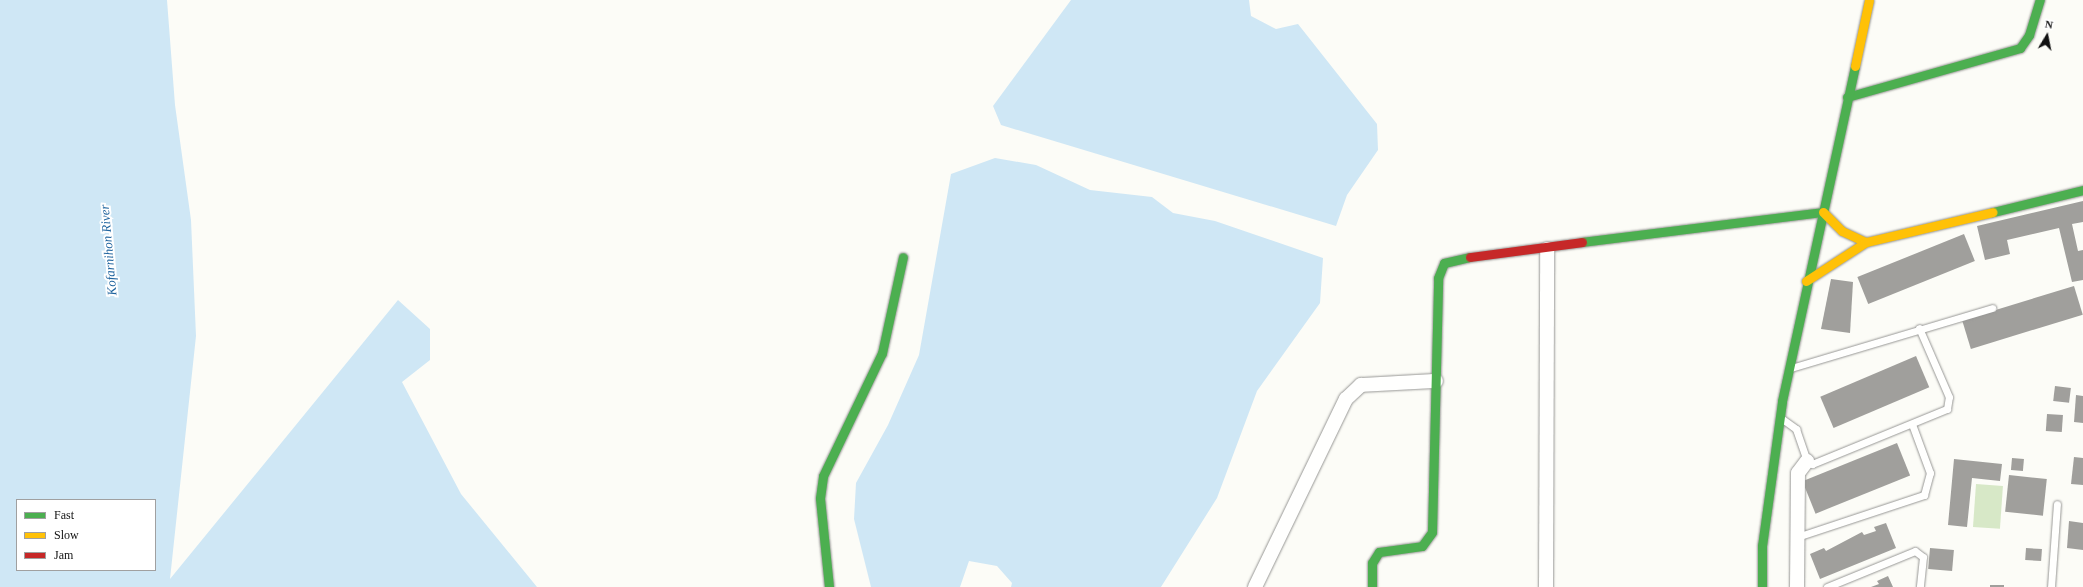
<!DOCTYPE html>
<html>
<head>
<meta charset="utf-8">
<style>
	body { margin:0 }
	#map { position:relative; width:2083px; height:587px; overflow:hidden; background:#fcfcf7; font-family:Georgia,serif }
	div>[style] { position:absolute }
	[style*='--x'] { left:calc(var(--x)*1px); top:calc(var(--y)*1px); width:calc(var(--w)*1px); rotate:calc(var(--a)*1deg) }
	.forest>* { inset:0; background:#d7e8c7; transform-origin:0 0 }
	.water>* { inset:0; background:#cfe7f5 }
	.building>* { inset:0; background:#a09f9c; transform-origin:0 0 }
	.roads { filter:drop-shadow(0 0 1px #979795) drop-shadow(0 0 1px #979795) }
	.lane>* { height:7px; margin:-3.5px; padding:0 3.5px; transform-origin:3.5px; border-radius:3.5px; background:#fffffe }
	.street>* { height:14px; margin:-7px; padding:0 7px; transform-origin:7px; border-radius:7px; background:#fffffe }
	.fast>* { height:9px; margin:-4.5px; padding:0 4.5px; transform-origin:4.5px; border-radius:4.5px; background:#4caf50 }
	.slow>* { height:9px; margin:-4.5px; padding:0 4.5px; transform-origin:4.5px; border-radius:4.5px; background:#ffc107 }
	.jam>* { height:9px; margin:-4.5px; padding:0 4.5px; transform-origin:4.5px; border-radius:4.5px; background:#c62828 }
	span { translate:-50% -50%; white-space:nowrap; text-align:center; line-height:1.15; -webkit-text-stroke:4px #fff; paint-order:stroke }
	.water-label { font-size:13px; color:#1f649e; font-style:italic }
	.legend { position:absolute; left:16px; top:499px; width:140px; height:72px; box-sizing:border-box; background:#fff; border:1px solid #a0a0a0; margin:0; padding:5px 7px; list-style:none; font-size:12px; color:#111 }
	.legend li { display:flex; align-items:center; gap:8px; height:20px }
	.legend b { width:20px; border:1px solid #a0a0a0 }
	.north { position:absolute; left:2027px; top:16px; width:40px; height:40px; -webkit-text-stroke:3px #fff; paint-order:stroke; rotate:10deg; font-size:11px; font-weight:700; line-height:16px; text-align:center; color:#111 }
	.north::after { content:''; display:block; margin:auto; width:14px; height:18px; background:#111; clip-path:polygon(50% 0,100% 100%,50% 72%,0 100%) }
</style>
</head>
<body>
<div id="map">
	<div class="forest">
		<i style="left:1976px;top:484px;width:27px;height:43px;rotate:4deg"></i>
	</div>
	<div class="water">
		<i style="clip-path:polygon(evenodd,0 0,167px 0,175px 105px,191px 220px,196px 336px,170px 579px,398px 300px,430px 329px,430px 360px,402px 382px,461px 494px,537px 587px,0 587px,0 0,17px 500px,155px 500px,155px 570px,17px 570px,17px 500px)"></i>
		<i style="clip-path:polygon(1071px 0,1249px 0,1251px 16px,1276px 29px,1298px 24px,1377px 124px,1378px 150px,1347px 195px,1336px 226px,1001px 125px,993px 106px)"></i>
		<i style="clip-path:polygon(995px 158px,1036px 165px,1090px 190px,1152px 197px,1173px 213px,1215px 221px,1323px 258px,1320px 303px,1257px 391px,1217px 498px,1161px 587px,1011px 587px,1012px 583px,997px 566px,969px 561px,960px 587px,871px 587px,854px 519px,856px 483px,888px 425px,919px 355px,951px 174px)"></i>
	</div>
	<div class="building">
		<i style="clip-path:polygon(2083px 201px,2083px 222px,2072px 224px,2078px 251px,2083px 250px,2083px 280px,2072px 282px,2059px 228px,2007px 240px,2010px 254px,1985px 260px,1977px 226px)"></i>
		<i style="left:1964px;top:234px;width:29px;height:115px;rotate:68deg"></i>
		<i style="clip-path:polygon(1831px 279px,1853px 282px,1850px 333px,1821px 329px)"></i>
		<i style="left:2074px;top:286px;width:30px;height:117px;rotate:73deg"></i>
		<i style="left:1916px;top:356px;width:34px;height:104px;rotate:67deg"></i>
		<i style="left:2055px;top:386px;width:16px;height:15px;rotate:7deg"></i>
		<i style="clip-path:polygon(2076px 395px,2083px 396px,2083px 423px,2074px 422px)"></i>
		<i style="left:2047px;top:414px;width:16px;height:17px;rotate:4deg"></i>
		<i style="left:1897px;top:443px;width:35px;height:102px;rotate:68deg"></i>
		<i style="clip-path:polygon(2074px 457px,2083px 458px,2083px 485px,2071px 484px)"></i>
		<i style="left:2012px;top:458px;width:12px;height:12px;rotate:5deg"></i>
		<i style="clip-path:polygon(1954px 459px,2002px 464px,2000px 481px,1972px 478px,1967px 527px,1948px 525px)"></i>
		<i style="left:2009px;top:475px;width:38px;height:37px;rotate:6deg"></i>
		<i style="clip-path:polygon(2069px 521px,2083px 523px,2083px 550px,2067px 548px)"></i>
		<i style="clip-path:polygon(1886px 523px,1896px 548px,1820px 579px,1810px 554px,1824px 548px,1826px 551px,1862px 532px,1864px 535px,1876px 531px,1874px 527px)"></i>
		<i style="left:1930px;top:548px;width:24px;height:21px;rotate:5deg"></i>
		<i style="left:2026px;top:548px;width:16px;height:12px;rotate:4deg"></i>
		<i style="clip-path:polygon(1888px 576px,1893px 587px,1871px 587px,1879px 584px,1877px 581px)"></i>
		<i style="left:1990px;top:585px;width:14px;height:2px"></i>
	</div>
	<div class="roads">
		<div class="lane">
			<i style="--x:1791;--y:368;--w:210;--a:-16.6"></i>
			<i style="--x:1781;--y:418;--w:19;--a:36"></i>
			<i style="--x:1796;--y:429;--w:34;--a:71"></i>
			<i style="--x:1807;--y:461;--w:6;--a:31"></i>
			<i style="--x:1812;--y:464;--w:146;--a:-22.2"></i>
			<i style="--x:1947;--y:409;--w:12;--a:-81"></i>
			<i style="--x:1949;--y:397;--w:75;--a:-113.5"></i>
			<i style="--x:1797;--y:537;--w:134;--a:-18.3"></i>
			<i style="--x:1924;--y:495;--w:23;--a:-75"></i>
			<i style="--x:1930;--y:473;--w:52;--a:-110.2"></i>
			<i style="--x:1827;--y:587;--w:95;--a:-22.2"></i>
			<i style="--x:1915;--y:551;--w:10;--a:37"></i>
			<i style="--x:1923;--y:557;--w:30;--a:96"></i>
			<i style="--x:2051;--y:587;--w:83;--a:-85.9"></i>
		</div>
		<div class="street">
			<i style="--x:1255;--y:587;--w:209;--a:-64.2"></i>
			<i style="--x:1346;--y:399;--w:21;--a:-43"></i>
			<i style="--x:1361;--y:385;--w:75;--a:-3.1"></i>
			<i style="--x:1546;--y:587;--w:338;--a:-89.8"></i>
			<i style="--x:1797;--y:587;--w:114;--a:-89.5"></i>
			<i style="--x:1798;--y:473;--w:15;--a:-53"></i>
		</div>
		<div class="fast">
			<i style="--x:1847;--y:97;--w:180;--a:-15.8"></i>
			<i style="--x:2020;--y:48;--w:16;--a:-55"></i>
			<i style="--x:2029;--y:35;--w:37;--a:-73"></i>
			<i style="--x:1993;--y:212;--w:93;--a:-13.7"></i>
			<i style="--x:1582;--y:242;--w:243;--a:-7.1"></i>
			<i style="--x:829;--y:587;--w:89;--a:-95.8"></i>
			<i style="--x:820;--y:498;--w:22;--a:-82"></i>
			<i style="--x:823;--y:476;--w:136;--a:-64.4"></i>
			<i style="--x:882;--y:353;--w:98;--a:-77.7"></i>
			<i style="--x:1372;--y:587;--w:24;--a:-90"></i>
			<i style="--x:1372;--y:563;--w:13;--a:-58"></i>
			<i style="--x:1379;--y:552;--w:43;--a:-7.9"></i>
			<i style="--x:1422;--y:546;--w:17;--a:-54"></i>
			<i style="--x:1432;--y:532;--w:254;--a:-88.6"></i>
			<i style="--x:1438;--y:278;--w:16;--a:-68"></i>
			<i style="--x:1444;--y:263;--w:27;--a:-13"></i>
			<i style="--x:1762;--y:587;--w:41;--a:-90"></i>
			<i style="--x:1762;--y:546;--w:146;--a:-82.1"></i>
			<i style="--x:1782;--y:401;--w:343;--a:-77.7"></i>
		</div>
		<div class="slow">
			<i style="--x:1855;--y:66;--w:67;--a:-78"></i>
			<i style="--x:1823;--y:212;--w:27;--a:45"></i>
			<i style="--x:1842;--y:231;--w:26;--a:25"></i>
			<i style="--x:1806;--y:281;--w:72;--a:-33"></i>
			<i style="--x:1866;--y:242;--w:130;--a:-13.3"></i>
		</div>
		<div class="jam">
			<i style="--x:1470;--y:257;--w:113;--a:-7.6"></i>
		</div>
	</div>
	<div class="water-label">
		<span style="left:109px;top:250px;rotate:-95deg">Kofarnihon River</span>
	</div>
	<ul class="legend">
	<li><b style="height:5px;background:#4caf50"></b>Fast</li>
	<li><b style="height:5px;background:#ffc107"></b>Slow</li>
	<li><b style="height:5px;background:#c62828"></b>Jam</li>
	</ul>
	<div class="north">N</div>
</div>
</body>
</html>
